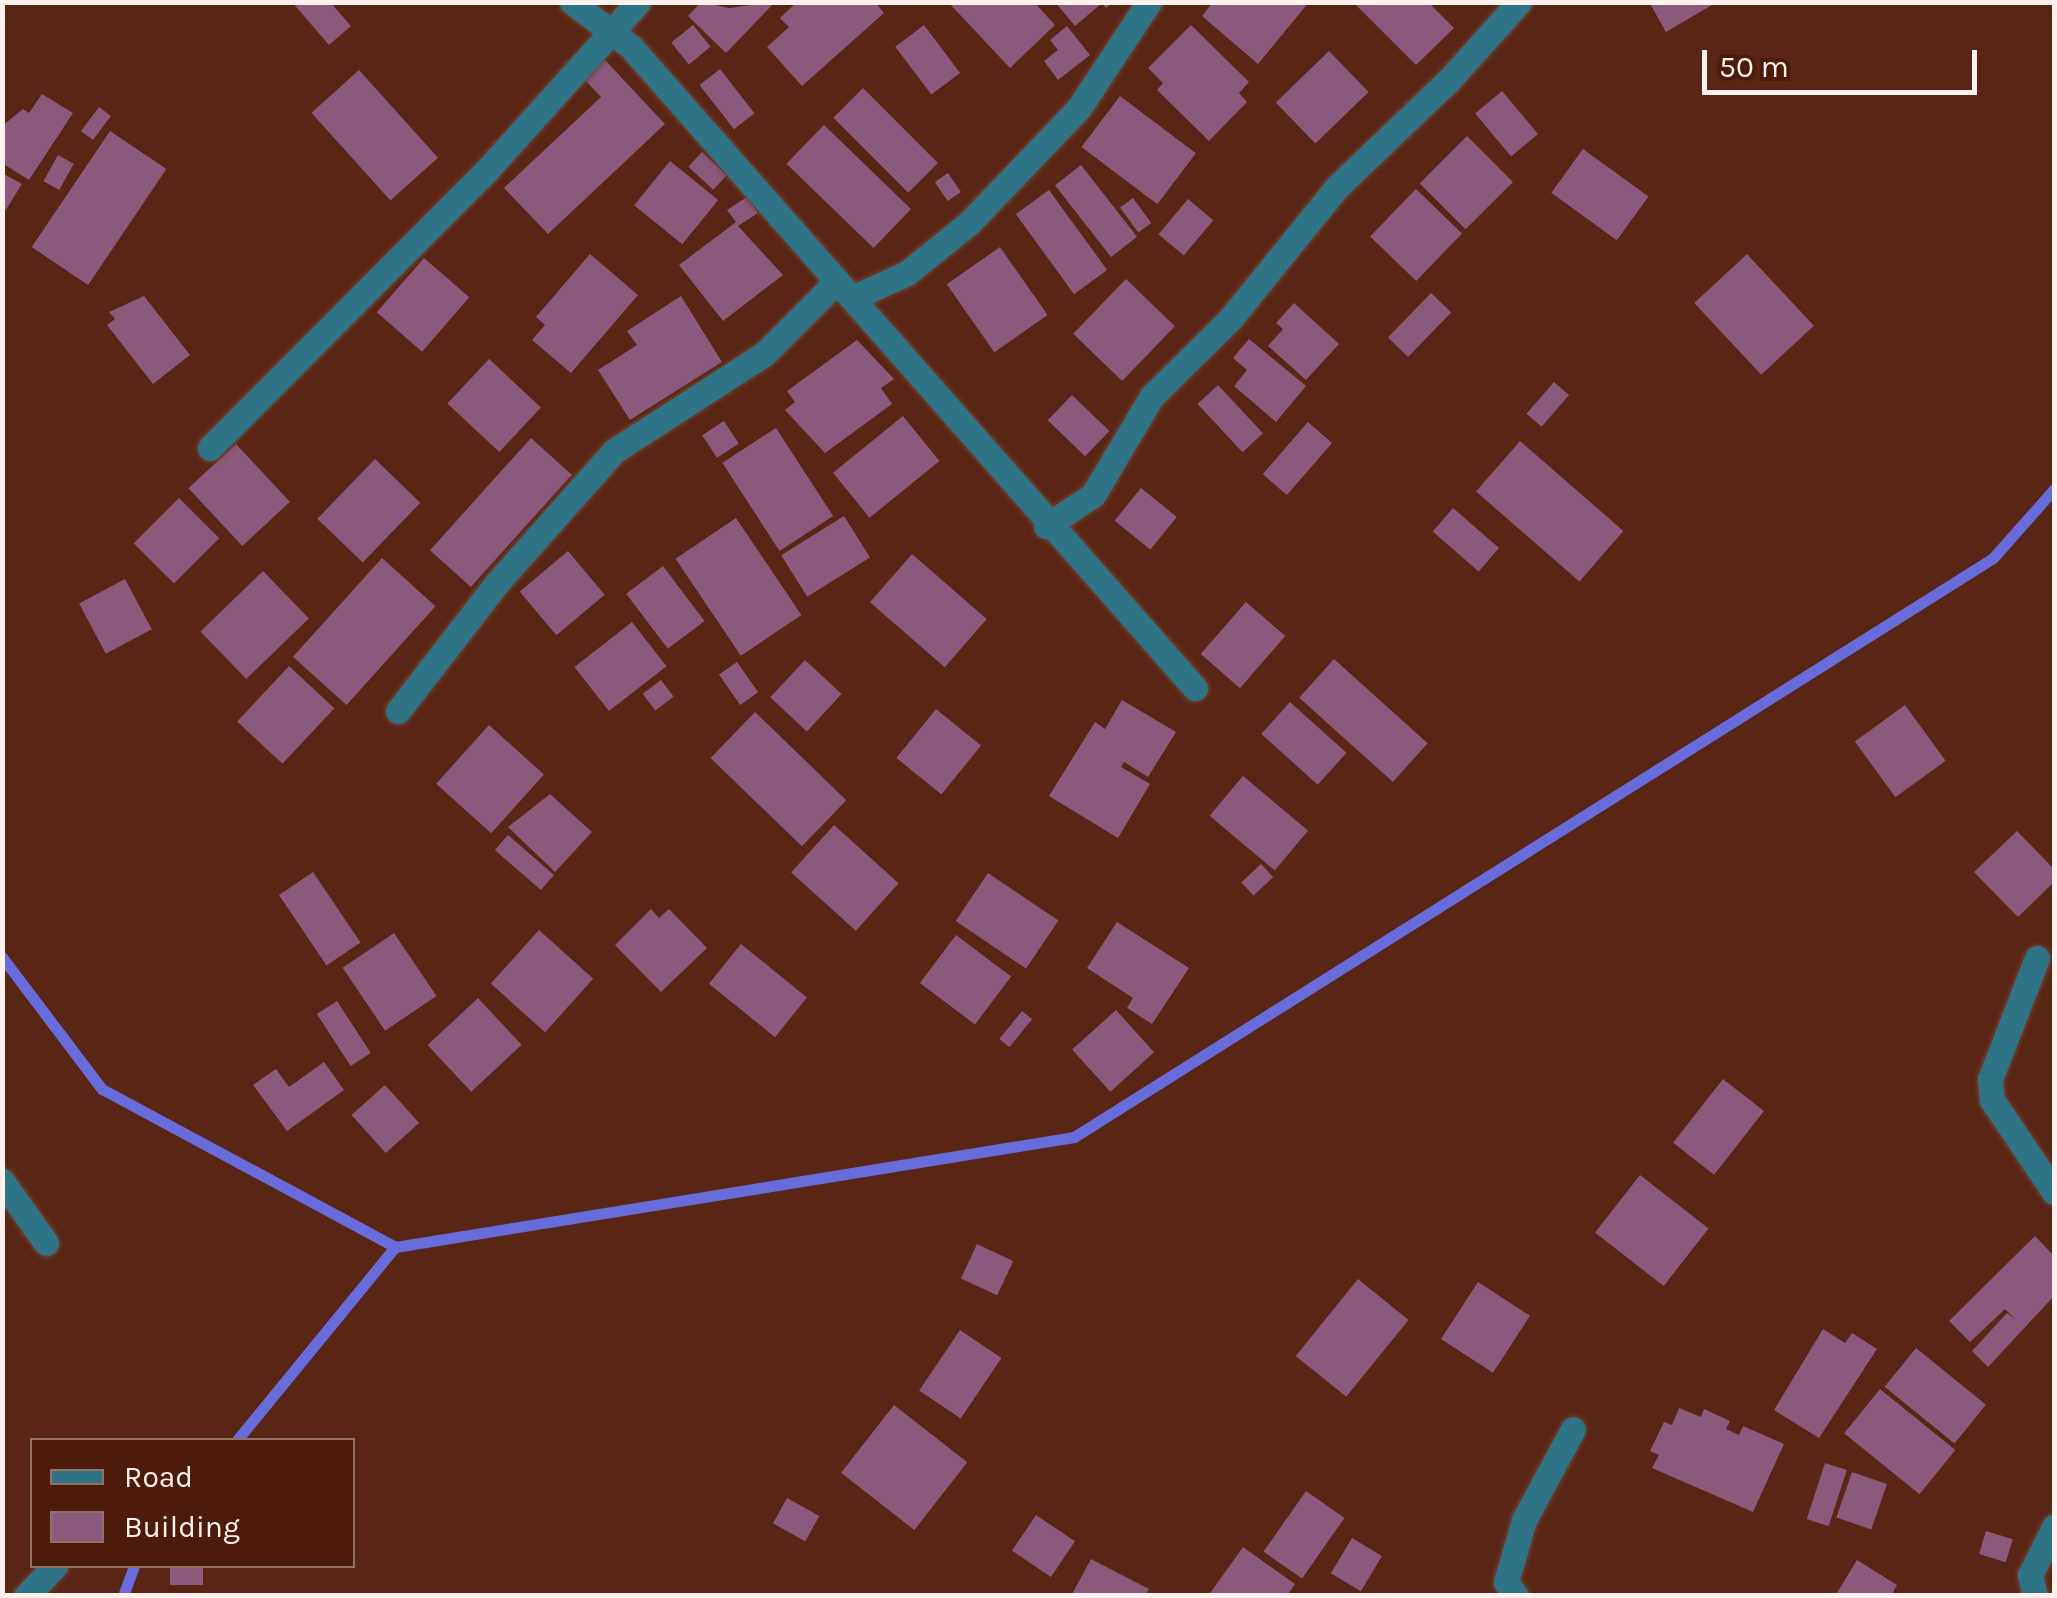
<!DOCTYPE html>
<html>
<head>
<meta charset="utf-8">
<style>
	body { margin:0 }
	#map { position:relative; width:2057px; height:1598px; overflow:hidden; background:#592515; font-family:Karla,sans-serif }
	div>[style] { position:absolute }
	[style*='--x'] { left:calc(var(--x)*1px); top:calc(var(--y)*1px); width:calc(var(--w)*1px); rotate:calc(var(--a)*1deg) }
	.stream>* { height:11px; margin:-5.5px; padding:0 5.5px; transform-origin:5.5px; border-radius:5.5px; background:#686cdb }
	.building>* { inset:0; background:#8b597c; transform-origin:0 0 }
	.roads { filter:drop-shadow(0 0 2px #704233) drop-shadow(0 0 2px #704233) }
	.minor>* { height:25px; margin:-12.5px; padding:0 12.5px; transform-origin:12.5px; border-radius:12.5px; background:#2e7486 }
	span { translate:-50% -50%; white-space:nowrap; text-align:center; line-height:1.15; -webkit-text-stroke:8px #4d1b0a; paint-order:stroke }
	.frame { position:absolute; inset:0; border:5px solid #fff1ed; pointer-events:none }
	.legend { position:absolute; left:30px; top:1438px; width:325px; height:130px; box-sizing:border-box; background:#4d1b0a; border:2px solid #947165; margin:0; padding:12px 18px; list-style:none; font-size:30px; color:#fff1ed }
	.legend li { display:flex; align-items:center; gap:20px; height:50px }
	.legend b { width:50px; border:2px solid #947165 }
	.scale { position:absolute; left:1702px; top:50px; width:275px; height:45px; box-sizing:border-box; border:5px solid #fff1ed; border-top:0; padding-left:12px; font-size:30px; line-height:35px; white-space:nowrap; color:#fff1ed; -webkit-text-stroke:8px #4d1b0a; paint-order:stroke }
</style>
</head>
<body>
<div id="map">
	<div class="stream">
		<i style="--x:2;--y:957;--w:166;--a:52.9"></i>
		<i style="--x:102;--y:1089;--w:333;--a:28.3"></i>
		<i style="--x:237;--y:1440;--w:249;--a:-50.7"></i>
		<i style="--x:395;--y:1247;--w:688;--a:-9.2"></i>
		<i style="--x:1074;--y:1137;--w:1086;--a:-32.21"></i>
		<i style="--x:1993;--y:558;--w:92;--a:-48.5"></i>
		<i style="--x:123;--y:1596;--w:32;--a:-70"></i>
	</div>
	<div class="building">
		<i style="clip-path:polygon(292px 2px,330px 2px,351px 26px,329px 45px)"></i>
		<i style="clip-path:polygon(701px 2px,729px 8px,775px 2px,726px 53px,688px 16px)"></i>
		<i style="clip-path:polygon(797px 2px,875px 2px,884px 13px,802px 86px,767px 47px,789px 27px,780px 18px)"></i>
		<i style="clip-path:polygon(948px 2px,1034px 2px,1055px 25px,1010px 68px)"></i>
		<i style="clip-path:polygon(1055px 2px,1113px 2px,1106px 8px,1102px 3px,1075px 26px)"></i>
		<i style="clip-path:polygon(1213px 2px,1309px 2px,1258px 64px,1202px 16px)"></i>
		<i style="clip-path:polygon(1353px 2px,1428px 2px,1454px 28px,1416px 65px)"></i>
		<i style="clip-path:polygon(1649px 2px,1717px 2px,1666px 32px)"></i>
		<i style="left:693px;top:25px;width:28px;height:28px;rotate:51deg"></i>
		<i style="left:924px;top:25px;width:60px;height:36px;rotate:53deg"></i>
		<i style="clip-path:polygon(1191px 25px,1249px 82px,1239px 93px,1247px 102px,1209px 141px,1157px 90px,1163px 83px,1148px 68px)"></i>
		<i style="clip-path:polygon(1067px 26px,1090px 55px,1058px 80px,1044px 61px,1058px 50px,1050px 40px)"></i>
		<i style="left:1329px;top:51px;width:57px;height:74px;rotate:46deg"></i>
		<i style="clip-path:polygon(604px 59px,665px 124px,548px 234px,504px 188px,601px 97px,583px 78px)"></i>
		<i style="left:720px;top:69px;width:56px;height:26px;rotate:52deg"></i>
		<i style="left:359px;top:70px;width:118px;height:64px;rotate:48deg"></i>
		<i style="left:863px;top:88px;width:106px;height:42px;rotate:45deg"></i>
		<i style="left:1502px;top:91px;width:56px;height:35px;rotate:50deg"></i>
		<i style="clip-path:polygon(42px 94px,73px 113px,29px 180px,2px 163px,2px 126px,23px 109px,29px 113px)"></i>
		<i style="left:1120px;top:96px;width:95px;height:64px;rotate:37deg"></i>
		<i style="left:99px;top:107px;width:15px;height:30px;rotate:37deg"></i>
		<i style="left:824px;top:125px;width:121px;height:54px;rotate:44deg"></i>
		<i style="left:110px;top:131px;width:68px;height:140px;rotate:34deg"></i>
		<i style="left:1467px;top:136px;width:65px;height:67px;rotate:45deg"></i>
		<i style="left:1583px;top:149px;width:81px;height:54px;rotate:36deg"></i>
		<i style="left:702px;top:152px;width:34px;height:20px;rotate:43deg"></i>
		<i style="left:58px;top:155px;width:18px;height:30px;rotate:29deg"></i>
		<i style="left:670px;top:161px;width:62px;height:57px;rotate:39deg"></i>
		<i style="left:1081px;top:165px;width:91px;height:33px;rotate:52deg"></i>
		<i style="clip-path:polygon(2px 173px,22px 184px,2px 216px)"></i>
		<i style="left:948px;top:173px;width:23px;height:16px;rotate:56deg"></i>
		<i style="left:1416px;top:189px;width:64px;height:66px;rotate:44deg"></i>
		<i style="left:1049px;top:190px;width:99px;height:41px;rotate:54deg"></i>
		<i style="clip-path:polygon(747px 197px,758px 213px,738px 226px,783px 275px,723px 321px,679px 265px,736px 222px,727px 210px)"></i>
		<i style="left:1133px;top:198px;width:31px;height:16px;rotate:54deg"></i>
		<i style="left:1188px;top:199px;width:33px;height:46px;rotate:40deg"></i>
		<i style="left:1000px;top:247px;width:83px;height:65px;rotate:55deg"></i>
		<i style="clip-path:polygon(590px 254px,638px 295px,571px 373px,532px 340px,545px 325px,536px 317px)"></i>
		<i style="left:1747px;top:254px;width:98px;height:72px;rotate:47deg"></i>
		<i style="left:424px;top:258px;width:60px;height:72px;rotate:41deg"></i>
		<i style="left:1126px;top:279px;width:68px;height:76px;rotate:44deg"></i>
		<i style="left:1431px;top:293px;width:28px;height:62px;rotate:44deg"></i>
		<i style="clip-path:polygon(144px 296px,190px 355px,153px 384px,107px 325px,115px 319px,109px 312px)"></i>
		<i style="clip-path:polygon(681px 296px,722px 362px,630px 420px,598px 370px,637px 345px,627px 331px)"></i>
		<i style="clip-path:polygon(1294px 303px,1339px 344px,1306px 380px,1268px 346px,1283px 329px,1276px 323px)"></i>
		<i style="clip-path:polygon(1249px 339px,1306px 386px,1276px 422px,1234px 386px,1247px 370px,1233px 358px)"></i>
		<i style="clip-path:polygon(857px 340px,894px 379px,881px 388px,892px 404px,825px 453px,785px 410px,795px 402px,787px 391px)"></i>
		<i style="left:489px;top:359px;width:71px;height:61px;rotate:43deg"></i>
		<i style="left:1554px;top:382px;width:20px;height:42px;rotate:41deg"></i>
		<i style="left:1218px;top:385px;width:66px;height:28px;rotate:47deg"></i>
		<i style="left:1072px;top:395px;width:52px;height:35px;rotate:44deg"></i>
		<i style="left:903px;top:416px;width:58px;height:90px;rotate:51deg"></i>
		<i style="left:724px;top:421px;width:27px;height:26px;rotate:57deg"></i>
		<i style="left:1308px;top:422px;width:32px;height:69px;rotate:41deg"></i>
		<i style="left:776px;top:428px;width:105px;height:64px;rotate:57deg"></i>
		<i style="left:531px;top:438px;width:55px;height:151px;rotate:42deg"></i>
		<i style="left:1520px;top:441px;width:137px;height:67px;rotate:41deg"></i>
		<i style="left:236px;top:444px;width:79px;height:65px;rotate:47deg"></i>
		<i style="left:375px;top:459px;width:63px;height:83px;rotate:44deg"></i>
		<i style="left:1141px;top:488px;width:46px;height:42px;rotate:39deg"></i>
		<i style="left:179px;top:498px;width:57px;height:64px;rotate:45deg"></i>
		<i style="left:1453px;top:508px;width:61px;height:31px;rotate:41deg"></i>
		<i style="left:844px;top:516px;width:49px;height:74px;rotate:58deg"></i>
		<i style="left:736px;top:518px;width:117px;height:73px;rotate:56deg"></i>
		<i style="left:568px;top:551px;width:57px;height:63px;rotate:50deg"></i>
		<i style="left:912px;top:554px;width:99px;height:64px;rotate:41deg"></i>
		<i style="left:382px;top:558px;width:72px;height:133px;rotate:42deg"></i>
		<i style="left:663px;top:566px;width:69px;height:46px;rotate:53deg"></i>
		<i style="left:263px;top:571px;width:66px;height:87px;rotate:46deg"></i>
		<i style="left:125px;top:579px;width:57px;height:52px;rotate:62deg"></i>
		<i style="left:1246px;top:602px;width:52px;height:69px;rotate:41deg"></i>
		<i style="left:632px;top:622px;width:56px;height:73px;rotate:52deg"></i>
		<i style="left:1334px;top:659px;width:126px;height:52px;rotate:42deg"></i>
		<i style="left:805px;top:660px;width:50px;height:51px;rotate:43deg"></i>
		<i style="left:737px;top:662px;width:37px;height:22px;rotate:55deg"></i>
		<i style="left:289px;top:666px;width:62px;height:76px;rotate:43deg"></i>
		<i style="left:661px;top:680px;width:21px;height:23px;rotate:53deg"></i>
		<i style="clip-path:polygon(1122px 700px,1176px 732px,1148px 777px,1124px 762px,1121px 767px,1150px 784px,1118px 838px,1049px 796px,1095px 722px,1105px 729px)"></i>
		<i style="left:1290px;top:702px;width:76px;height:43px;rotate:42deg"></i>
		<i style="left:1905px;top:705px;width:69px;height:62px;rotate:54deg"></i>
		<i style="left:936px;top:709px;width:58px;height:63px;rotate:39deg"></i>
		<i style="left:755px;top:712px;width:127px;height:64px;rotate:44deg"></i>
		<i style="left:489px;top:725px;width:74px;height:79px;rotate:42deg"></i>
		<i style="left:1243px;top:776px;width:85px;height:52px;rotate:40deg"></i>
		<i style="clip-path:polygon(550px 794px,592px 832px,555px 872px,508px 827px)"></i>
		<i style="left:834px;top:825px;width:87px;height:64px;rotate:42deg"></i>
		<i style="clip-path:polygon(2017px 831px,2054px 869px,2054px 882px,2018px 917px,1974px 872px)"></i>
		<i style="left:508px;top:835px;width:61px;height:20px;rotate:41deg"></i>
		<i style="left:1261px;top:864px;width:18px;height:27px;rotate:47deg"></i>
		<i style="left:313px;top:872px;width:85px;height:41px;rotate:56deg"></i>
		<i style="left:988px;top:873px;width:85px;height:58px;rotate:34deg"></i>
		<i style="clip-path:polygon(651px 909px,659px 918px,669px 909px,707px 948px,661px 992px,615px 945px)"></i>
		<i style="clip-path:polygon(1117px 922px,1189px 968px,1152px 1024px,1127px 1008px,1133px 998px,1087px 968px)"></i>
		<i style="left:539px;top:930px;width:73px;height:72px;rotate:42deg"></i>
		<i style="left:394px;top:933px;width:76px;height:62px;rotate:56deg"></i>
		<i style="left:956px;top:935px;width:69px;height:60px;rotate:37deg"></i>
		<i style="left:741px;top:944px;width:85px;height:51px;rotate:39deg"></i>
		<i style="left:478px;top:998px;width:64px;height:69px;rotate:47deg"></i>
		<i style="left:337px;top:1001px;width:62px;height:24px;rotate:57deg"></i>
		<i style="left:1116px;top:1010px;width:57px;height:59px;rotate:48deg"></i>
		<i style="left:1022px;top:1011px;width:13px;height:36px;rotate:39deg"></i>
		<i style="clip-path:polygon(324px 1062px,344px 1090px,287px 1131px,253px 1085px,276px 1069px,289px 1087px)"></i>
		<i style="left:1723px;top:1079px;width:52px;height:81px;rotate:38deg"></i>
		<i style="left:385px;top:1085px;width:51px;height:45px;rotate:48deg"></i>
		<i style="left:1640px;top:1175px;width:87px;height:73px;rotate:38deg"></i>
		<i style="clip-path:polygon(2035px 1236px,2054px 1256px,2054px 1296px,1988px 1367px,1972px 1351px,2007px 1313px,2016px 1320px,2005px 1309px,1970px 1342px,1949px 1321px)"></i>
		<i style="left:977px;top:1244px;width:40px;height:38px;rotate:25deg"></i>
		<i style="left:1358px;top:1279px;width:65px;height:99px;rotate:39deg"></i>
		<i style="left:1478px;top:1282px;width:62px;height:68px;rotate:33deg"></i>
		<i style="clip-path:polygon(1823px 1329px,1845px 1343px,1852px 1333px,1877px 1349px,1819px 1438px,1774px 1410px)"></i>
		<i style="left:960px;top:1330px;width:50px;height:73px;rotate:34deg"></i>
		<i style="left:1916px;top:1348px;width:90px;height:50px;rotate:39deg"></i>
		<i style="left:1880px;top:1389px;width:97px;height:57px;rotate:39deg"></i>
		<i style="left:894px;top:1405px;width:93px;height:86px;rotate:38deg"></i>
		<i style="clip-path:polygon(1679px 1408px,1701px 1417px,1704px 1409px,1730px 1421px,1726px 1429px,1739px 1435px,1743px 1426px,1784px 1444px,1753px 1512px,1652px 1468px,1659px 1455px,1650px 1451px,1664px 1422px,1672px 1425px)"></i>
		<i style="left:1825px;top:1463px;width:23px;height:59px;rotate:18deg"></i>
		<i style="left:1852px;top:1472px;width:37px;height:48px;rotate:19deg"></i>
		<i style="left:1306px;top:1491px;width:47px;height:74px;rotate:35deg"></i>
		<i style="left:787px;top:1498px;width:37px;height:29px;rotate:29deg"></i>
		<i style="left:1036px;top:1515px;width:47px;height:43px;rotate:34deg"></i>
		<i style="left:1986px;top:1531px;width:28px;height:24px;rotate:17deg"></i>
		<i style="left:1352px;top:1538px;width:35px;height:41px;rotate:31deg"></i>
		<i style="clip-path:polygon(1243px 1547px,1295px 1584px,1287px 1596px,1208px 1596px)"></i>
		<i style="clip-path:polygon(1091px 1559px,1149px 1589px,1145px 1596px,1071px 1596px)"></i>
		<i style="clip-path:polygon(1857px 1560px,1897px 1585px,1891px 1596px,1835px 1596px)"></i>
		<i style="left:170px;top:1566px;width:33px;height:19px"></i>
	</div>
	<div class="roads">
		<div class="minor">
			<i style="--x:572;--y:2;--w:74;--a:37.3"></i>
			<i style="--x:631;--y:47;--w:854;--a:48.66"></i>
			<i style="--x:852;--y:298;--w:60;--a:-24.4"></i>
			<i style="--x:907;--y:273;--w:80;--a:-38.9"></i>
			<i style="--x:969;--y:223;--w:159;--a:-46.3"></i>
			<i style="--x:1079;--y:108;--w:127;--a:-56.6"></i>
			<i style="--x:210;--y:448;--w:391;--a:-45.1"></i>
			<i style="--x:486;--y:171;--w:227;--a:-48"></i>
			<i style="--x:1046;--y:526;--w:56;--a:-33.4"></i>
			<i style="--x:1093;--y:495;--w:115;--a:-59.2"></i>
			<i style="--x:1152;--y:396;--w:111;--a:-44.6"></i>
			<i style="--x:1231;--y:318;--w:170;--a:-51"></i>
			<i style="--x:1338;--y:186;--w:153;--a:-43.7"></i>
			<i style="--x:1449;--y:80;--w:105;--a:-48.1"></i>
			<i style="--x:398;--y:711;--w:160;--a:-52.3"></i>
			<i style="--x:496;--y:584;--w:178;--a:-48.4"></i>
			<i style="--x:614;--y:451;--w:179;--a:-32.9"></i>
			<i style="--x:764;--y:354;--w:103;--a:-45"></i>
			<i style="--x:2037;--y:958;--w:130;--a:111.2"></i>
			<i style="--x:1990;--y:1079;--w:21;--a:85"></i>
			<i style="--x:1992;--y:1100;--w:111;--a:56"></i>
			<i style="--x:2;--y:1181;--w:76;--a:54.6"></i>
			<i style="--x:26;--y:1596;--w:42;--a:-46"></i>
			<i style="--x:1516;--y:1596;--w:17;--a:-126"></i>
			<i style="--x:1506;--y:1582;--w:65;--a:-73.8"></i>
			<i style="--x:1524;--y:1520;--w:103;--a:-61.7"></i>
			<i style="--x:2035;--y:1596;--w:22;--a:-103"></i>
			<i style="--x:2030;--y:1575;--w:54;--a:-63.4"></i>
		</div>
	</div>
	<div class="frame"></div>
	<ul class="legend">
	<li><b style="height:12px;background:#2e7486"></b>Road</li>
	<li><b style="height:28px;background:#8b597c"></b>Building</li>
	</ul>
	<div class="scale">50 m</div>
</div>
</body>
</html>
